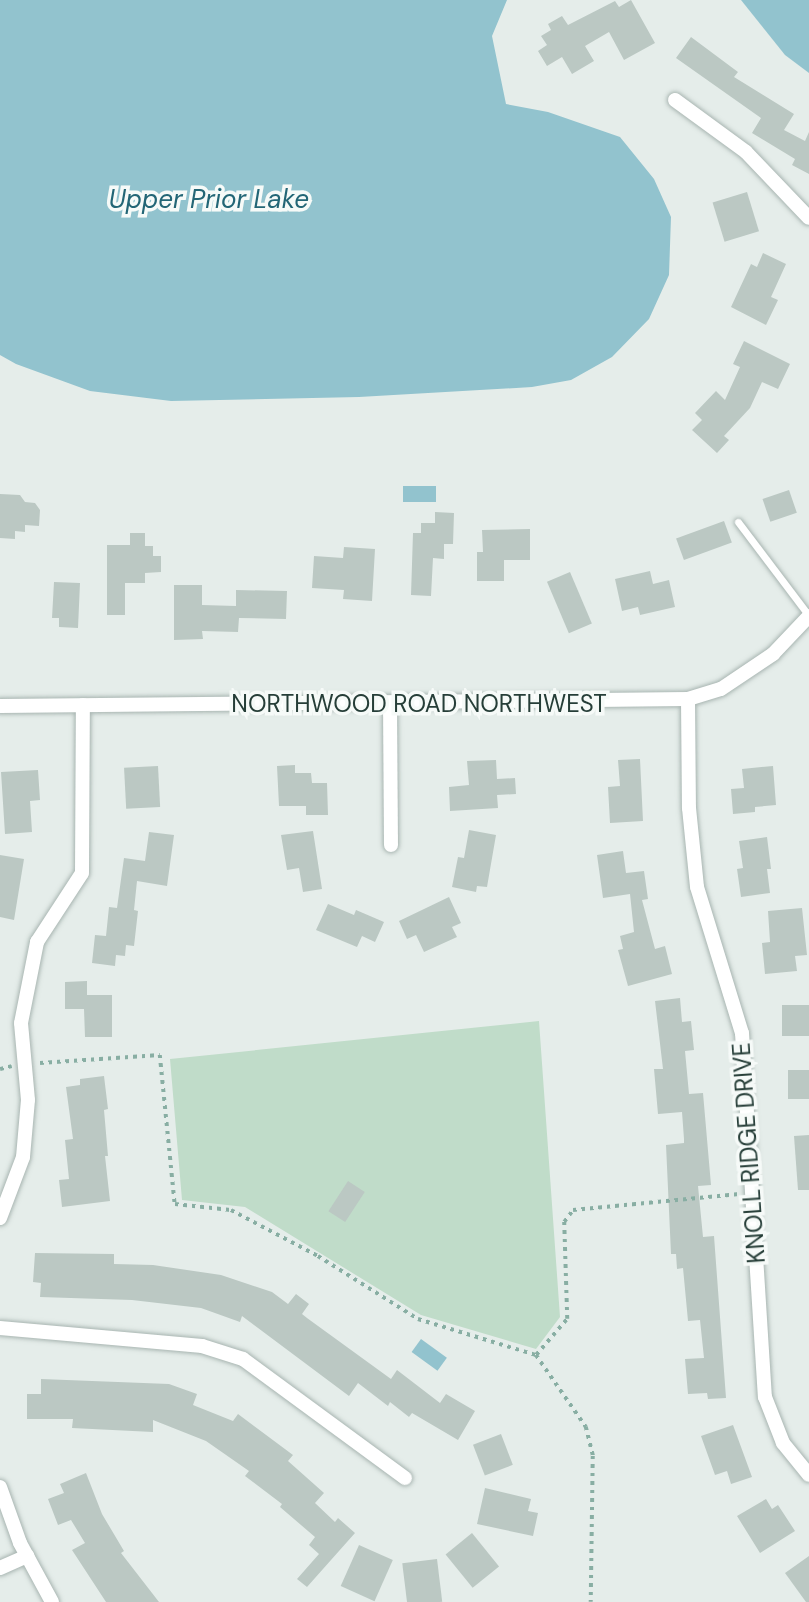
<!DOCTYPE html>
<html>
<head>
<meta charset="utf-8">
<style>
	body { margin:0 }
	#map { position:relative; width:809px; height:1602px; overflow:hidden; background:#e5edea; font-family:"DM Sans",sans-serif }
	div>[style] { position:absolute }
	[style*='--x'] { left:calc(var(--x)*1px); top:calc(var(--y)*1px); width:calc(var(--w)*1px); rotate:calc(var(--a)*1deg) }
	.green>* { inset:0; background:#c0dcc9 }
	.water>* { inset:0; background:#92c3ce; transform-origin:0 0 }
	.building>* { inset:0; background:#bbc8c3; transform-origin:0 0 }
	.path>* { height:3.5px; margin-top:-1.75px; transform-origin:0; background:repeating-linear-gradient(90deg,#88aea3 0 3.5px,transparent 0 8.5px) }
	.roads { filter:drop-shadow(0 0 2px #a8b5b1) drop-shadow(0 0 2px #a8b5b1) }
	.service>* { height:7px; margin:-3.5px; padding:0 3.5px; transform-origin:3.5px; border-radius:3.5px; background:#fff }
	.minor>* { height:14px; margin:-7px; padding:0 7px; transform-origin:7px; border-radius:7px; background:#fff }
	span { translate:-50% -50%; white-space:nowrap; text-align:center; line-height:1.15; -webkit-text-stroke:7px #f6faf8; paint-order:stroke }
	.street-label { font-size:24px; color:#263e38 }
	.water-label { font-size:26px; color:#236676; font-style:italic }
</style>
</head>
<body>
<div id="map">
	<div class="green">
		<i style="clip-path:polygon(539px 1021px,560px 1317px,536px 1349px,421px 1315px,245px 1207px,182px 1200px,170px 1059px)"></i>
	</div>
	<div class="water">
		<i style="clip-path:polygon(0 0,507px 0,492px 36px,506px 104px,548px 112px,620px 137px,654px 179px,671px 217px,669px 275px,649px 319px,612px 357px,571px 380px,532px 387px,359px 397px,171px 401px,90px 391px,16px 364px,0 355px)"></i>
		<i style="clip-path:polygon(741px 0,809px 0,809px 73px,785px 55px)"></i>
		<i style="left:403px;top:486px;width:33px;height:16px"></i>
		<i style="left:421px;top:1339px;width:32px;height:16px;rotate:36deg"></i>
	</div>
	<div class="building">
		<i style="clip-path:polygon(631px 0,655px 43px,624px 60px,609px 32px,585px 46px,594px 61px,572px 74px,562px 57px,547px 66px,538px 51px,547px 45px,541px 36px,551px 30px,548px 24px,562px 16px,568px 25px,615px 1px,619px 7px)"></i>
		<i style="clip-path:polygon(691px 37px,738px 72px,734px 77px,794px 114px,784px 130px,805px 141px,809px 132px,809px 174px,792px 165px,795px 159px,752px 133px,761px 118px,676px 58px)"></i>
		<i style="left:747px;top:192px;width:41px;height:36px;rotate:73deg"></i>
		<i style="clip-path:polygon(763px 253px,786px 264px,771px 297px,778px 300px,766px 325px,731px 307px,751px 264px,757px 267px)"></i>
		<i style="clip-path:polygon(744px 341px,790px 364px,778px 389px,762px 382px,750px 408px,724px 436px,729px 440px,717px 453px,692px 430px,702px 420px,695px 413px,716px 391px,725px 400px,740px 367px,733px 364px)"></i>
		<i style="left:789px;top:490px;width:24px;height:28px;rotate:71deg"></i>
		<i style="clip-path:polygon(0 494px,20px 495px,25px 502px,35px 503px,40px 510px,39px 526px,25px 525px,25px 532px,15px 531px,15px 539px,0 538px)"></i>
		<i style="clip-path:polygon(435px 512px,454px 513px,453px 544px,444px 544px,444px 559px,433px 558px,431px 596px,411px 595px,413px 533px,421px 533px,421px 523px,435px 523px)"></i>
		<i style="left:724px;top:521px;width:23px;height:51px;rotate:70deg"></i>
		<i style="clip-path:polygon(530px 529px,530px 560px,504px 560px,504px 581px,477px 581px,477px 552px,483px 552px,482px 530px)"></i>
		<i style="clip-path:polygon(130px 533px,145px 533px,145px 546px,153px 546px,153px 556px,161px 556px,161px 572px,145px 573px,145px 583px,125px 583px,125px 615px,107px 615px,107px 545px,130px 545px)"></i>
		<i style="clip-path:polygon(344px 547px,375px 549px,372px 601px,343px 599px,344px 590px,312px 588px,314px 556px,343px 558px)"></i>
		<i style="clip-path:polygon(650px 571px,653px 584px,669px 580px,675px 607px,640px 615px,638px 607px,622px 611px,615px 579px)"></i>
		<i style="left:570px;top:572px;width:56px;height:25px;rotate:67deg"></i>
		<i style="clip-path:polygon(54px 582px,80px 583px,78px 628px,59px 627px,59px 618px,52px 618px)"></i>
		<i style="clip-path:polygon(174px 585px,202px 585px,202px 605px,236px 606px,236px 590px,287px 591px,286px 619px,239px 618px,238px 632px,202px 631px,203px 639px,174px 640px)"></i>
		<i style="clip-path:polygon(640px 759px,643px 821px,610px 823px,608px 787px,620px 786px,618px 760px)"></i>
		<i style="clip-path:polygon(496px 760px,497px 779px,515px 778px,516px 794px,497px 795px,498px 808px,450px 811px,449px 787px,469px 785px,467px 761px)"></i>
		<i style="clip-path:polygon(295px 765px,295px 773px,311px 773px,312px 783px,327px 783px,328px 815px,306px 815px,306px 806px,279px 806px,277px 766px)"></i>
		<i style="left:158px;top:766px;width:41px;height:34px;rotate:87deg"></i>
		<i style="clip-path:polygon(773px 766px,776px 805px,755px 807px,755px 812px,733px 814px,731px 789px,744px 788px,742px 769px)"></i>
		<i style="clip-path:polygon(38px 770px,40px 800px,30px 801px,32px 832px,5px 834px,1px 772px)"></i>
		<i style="clip-path:polygon(469px 830px,496px 835px,487px 887px,477px 886px,476px 892px,452px 887px,458px 857px,464px 858px)"></i>
		<i style="clip-path:polygon(313px 831px,322px 889px,303px 892px,299px 868px,287px 870px,281px 835px)"></i>
		<i style="clip-path:polygon(149px 832px,174px 835px,167px 886px,137px 881px,134px 910px,138px 911px,134px 946px,126px 945px,125px 956px,116px 955px,115px 966px,92px 963px,95px 935px,106px 936px,109px 907px,117px 908px,124px 858px,145px 861px)"></i>
		<i style="clip-path:polygon(767px 837px,771px 869px,767px 869px,770px 893px,741px 897px,737px 869px,743px 868px,739px 841px)"></i>
		<i style="clip-path:polygon(623px 851px,626px 873px,644px 871px,648px 899px,642px 900px,655px 949px,665px 946px,672px 974px,628px 986px,618px 950px,623px 949px,620px 936px,634px 932px,630px 894px,603px 898px,597px 855px)"></i>
		<i style="clip-path:polygon(0 855px,24px 859px,14px 920px,0 917px)"></i>
		<i style="clip-path:polygon(449px 897px,461px 923px,452px 927px,457px 937px,424px 952px,416px 935px,407px 939px,399px 921px)"></i>
		<i style="clip-path:polygon(328px 904px,354px 915px,356px 910px,384px 922px,375px 942px,362px 936px,357px 947px,316px 930px)"></i>
		<i style="clip-path:polygon(802px 908px,807px 955px,795px 956px,797px 971px,765px 974px,762px 943px,770px 942px,768px 911px)"></i>
		<i style="clip-path:polygon(87px 981px,87px 995px,112px 995px,112px 1037px,85px 1037px,84px 1009px,65px 1009px,65px 982px)"></i>
		<i style="clip-path:polygon(680px 998px,682px 1022px,691px 1021px,694px 1050px,685px 1051px,689px 1094px,703px 1093px,711px 1185px,698px 1186px,703px 1237px,714px 1236px,726px 1398px,708px 1399px,707px 1393px,688px 1394px,685px 1359px,704px 1358px,700px 1320px,688px 1321px,683px 1268px,677px 1269px,676px 1254px,671px 1254px,666px 1145px,684px 1143px,684px 1139px,682px 1112px,658px 1114px,654px 1069px,663px 1069px,655px 1001px)"></i>
		<i style="left:809px;top:1005px;width:31px;height:27px;rotate:90deg"></i>
		<i style="left:809px;top:1070px;width:29px;height:21px;rotate:90deg"></i>
		<i style="clip-path:polygon(104px 1076px,108px 1109px,104px 1110px,108px 1156px,105px 1156px,110px 1201px,62px 1207px,59px 1180px,69px 1179px,65px 1140px,73px 1139px,66px 1087px,80px 1085px,80px 1079px)"></i>
		<i style="clip-path:polygon(809px 1135px,809px 1190px,798px 1190px,794px 1136px)"></i>
		<i style="left:348px;top:1181px;width:20px;height:36px;rotate:33deg"></i>
		<i style="clip-path:polygon(35px 1253px,114px 1254px,114px 1264px,153px 1265px,221px 1275px,272px 1292px,288px 1304px,296px 1294px,309px 1304px,302px 1314px,307px 1318px,391px 1379px,397px 1370px,440px 1403px,446px 1394px,475px 1411px,458px 1440px,412px 1413px,409px 1417px,390px 1402px,388px 1406px,358px 1383px,349px 1396px,242px 1316px,240px 1322px,201px 1308px,132px 1300px,40px 1297px,41px 1283px,33px 1282px)"></i>
		<i style="clip-path:polygon(41px 1379px,169px 1384px,197px 1394px,193px 1405px,233px 1421px,238px 1414px,293px 1455px,288px 1461px,324px 1493px,315px 1503px,335px 1522px,338px 1518px,355px 1533px,307px 1587px,297px 1579px,319px 1554px,309px 1545px,315px 1537px,280px 1507px,282px 1504px,245px 1476px,249px 1471px,206px 1441px,153px 1420px,153px 1432px,72px 1428px,73px 1419px,27px 1419px,27px 1394px,41px 1394px)"></i>
		<i style="clip-path:polygon(733px 1425px,752px 1477px,731px 1484px,727px 1471px,715px 1475px,701px 1436px)"></i>
		<i style="left:501px;top:1434px;width:33px;height:30px;rotate:69deg"></i>
		<i style="clip-path:polygon(86px 1473px,102px 1514px,124px 1551px,121px 1553px,159px 1602px,106px 1602px,72px 1550px,85px 1543px,71px 1520px,58px 1525px,48px 1499px,64px 1493px,60px 1484px)"></i>
		<i style="clip-path:polygon(485px 1488px,531px 1499px,528px 1511px,538px 1513px,533px 1536px,477px 1524px)"></i>
		<i style="clip-path:polygon(766px 1499px,772px 1509px,778px 1505px,795px 1531px,760px 1553px,737px 1516px)"></i>
		<i style="left:472px;top:1533px;width:43px;height:34px;rotate:51deg"></i>
		<i style="left:359px;top:1545px;width:37px;height:45px;rotate:24deg"></i>
		<i style="clip-path:polygon(809px 1556px,809px 1602px,806px 1602px,785px 1573px)"></i>
		<i style="left:437px;top:1559px;width:43px;height:35px;rotate:83deg"></i>
	</div>
	<div class="path">
		<i style="--x:40;--y:1063;--w:120;--a:-3.8"></i>
		<i style="--x:160;--y:1055;--w:150;--a:84.3"></i>
		<i style="--x:175;--y:1204;--w:56;--a:6.1"></i>
		<i style="--x:231;--y:1210;--w:98;--a:27.9"></i>
		<i style="--x:318;--y:1256;--w:118;--a:32.2"></i>
		<i style="--x:418;--y:1319;--w:123;--a:17"></i>
		<i style="--x:536;--y:1355;--w:88;--a:55.2"></i>
		<i style="--x:586;--y:1427;--w:30;--a:76"></i>
		<i style="--x:593;--y:1456;--w:146;--a:90.8"></i>
		<i style="--x:0;--y:1069;--w:12;--a:-14"></i>
		<i style="--x:536;--y:1355;--w:48;--a:-49.3"></i>
		<i style="--x:567;--y:1319;--w:97;--a:-91.8"></i>
		<i style="--x:564;--y:1222;--w:15;--a:-53"></i>
		<i style="--x:573;--y:1210;--w:167;--a:-5.5"></i>
	</div>
	<div class="roads">
		<div class="service">
			<i style="--x:738;--y:522;--w:118;--a:52.9"></i>
		</div>
		<div class="minor">
			<i style="--x:675;--y:100;--w:88;--a:36.2"></i>
			<i style="--x:746;--y:152;--w:91;--a:46.3"></i>
			<i style="--x:688;--y:699;--w:109;--a:89.5"></i>
			<i style="--x:689;--y:808;--w:79;--a:84.2"></i>
			<i style="--x:697;--y:887;--w:153;--a:72.9"></i>
			<i style="--x:742;--y:1033;--w:365;--a:86.4"></i>
			<i style="--x:765;--y:1397;--w:49;--a:68.6"></i>
			<i style="--x:783;--y:1443;--w:41;--a:50.9"></i>
			<i style="--x:390;--y:703;--w:142;--a:89.6"></i>
			<i style="--x:0;--y:706;--w:688;--a:-0.58"></i>
			<i style="--x:688;--y:699;--w:34;--a:-17"></i>
			<i style="--x:721;--y:689;--w:63;--a:-33.9"></i>
			<i style="--x:773;--y:654;--w:52;--a:-46.5"></i>
			<i style="--x:0;--y:1218;--w:65;--a:-69.3"></i>
			<i style="--x:23;--y:1157;--w:57;--a:-85"></i>
			<i style="--x:28;--y:1100;--w:77;--a:-95.2"></i>
			<i style="--x:21;--y:1023;--w:83;--a:-78.8"></i>
			<i style="--x:37;--y:942;--w:82;--a:-56.9"></i>
			<i style="--x:82;--y:873;--w:168;--a:-89.7"></i>
			<i style="--x:0;--y:1328;--w:203;--a:5.1"></i>
			<i style="--x:202;--y:1346;--w:43;--a:17.6"></i>
			<i style="--x:243;--y:1359;--w:201;--a:36.3"></i>
			<i style="--x:0;--y:1487;--w:59;--a:70.3"></i>
			<i style="--x:20;--y:1543;--w:67;--a:61.5"></i>
			<i style="--x:0;--y:1568;--w:30;--a:-24"></i>
		</div>
	</div>
	<div class="street-label">
		<span style="left:419px;top:704px">NORTHWOOD ROAD NORTHWEST</span>
		<span style="left:749px;top:1153px;rotate:-94deg">KNOLL RIDGE DRIVE</span>
	</div>
	<div class="water-label">
		<span style="left:209px;top:200px">Upper Prior Lake</span>
	</div>
</div>
</body>
</html>
